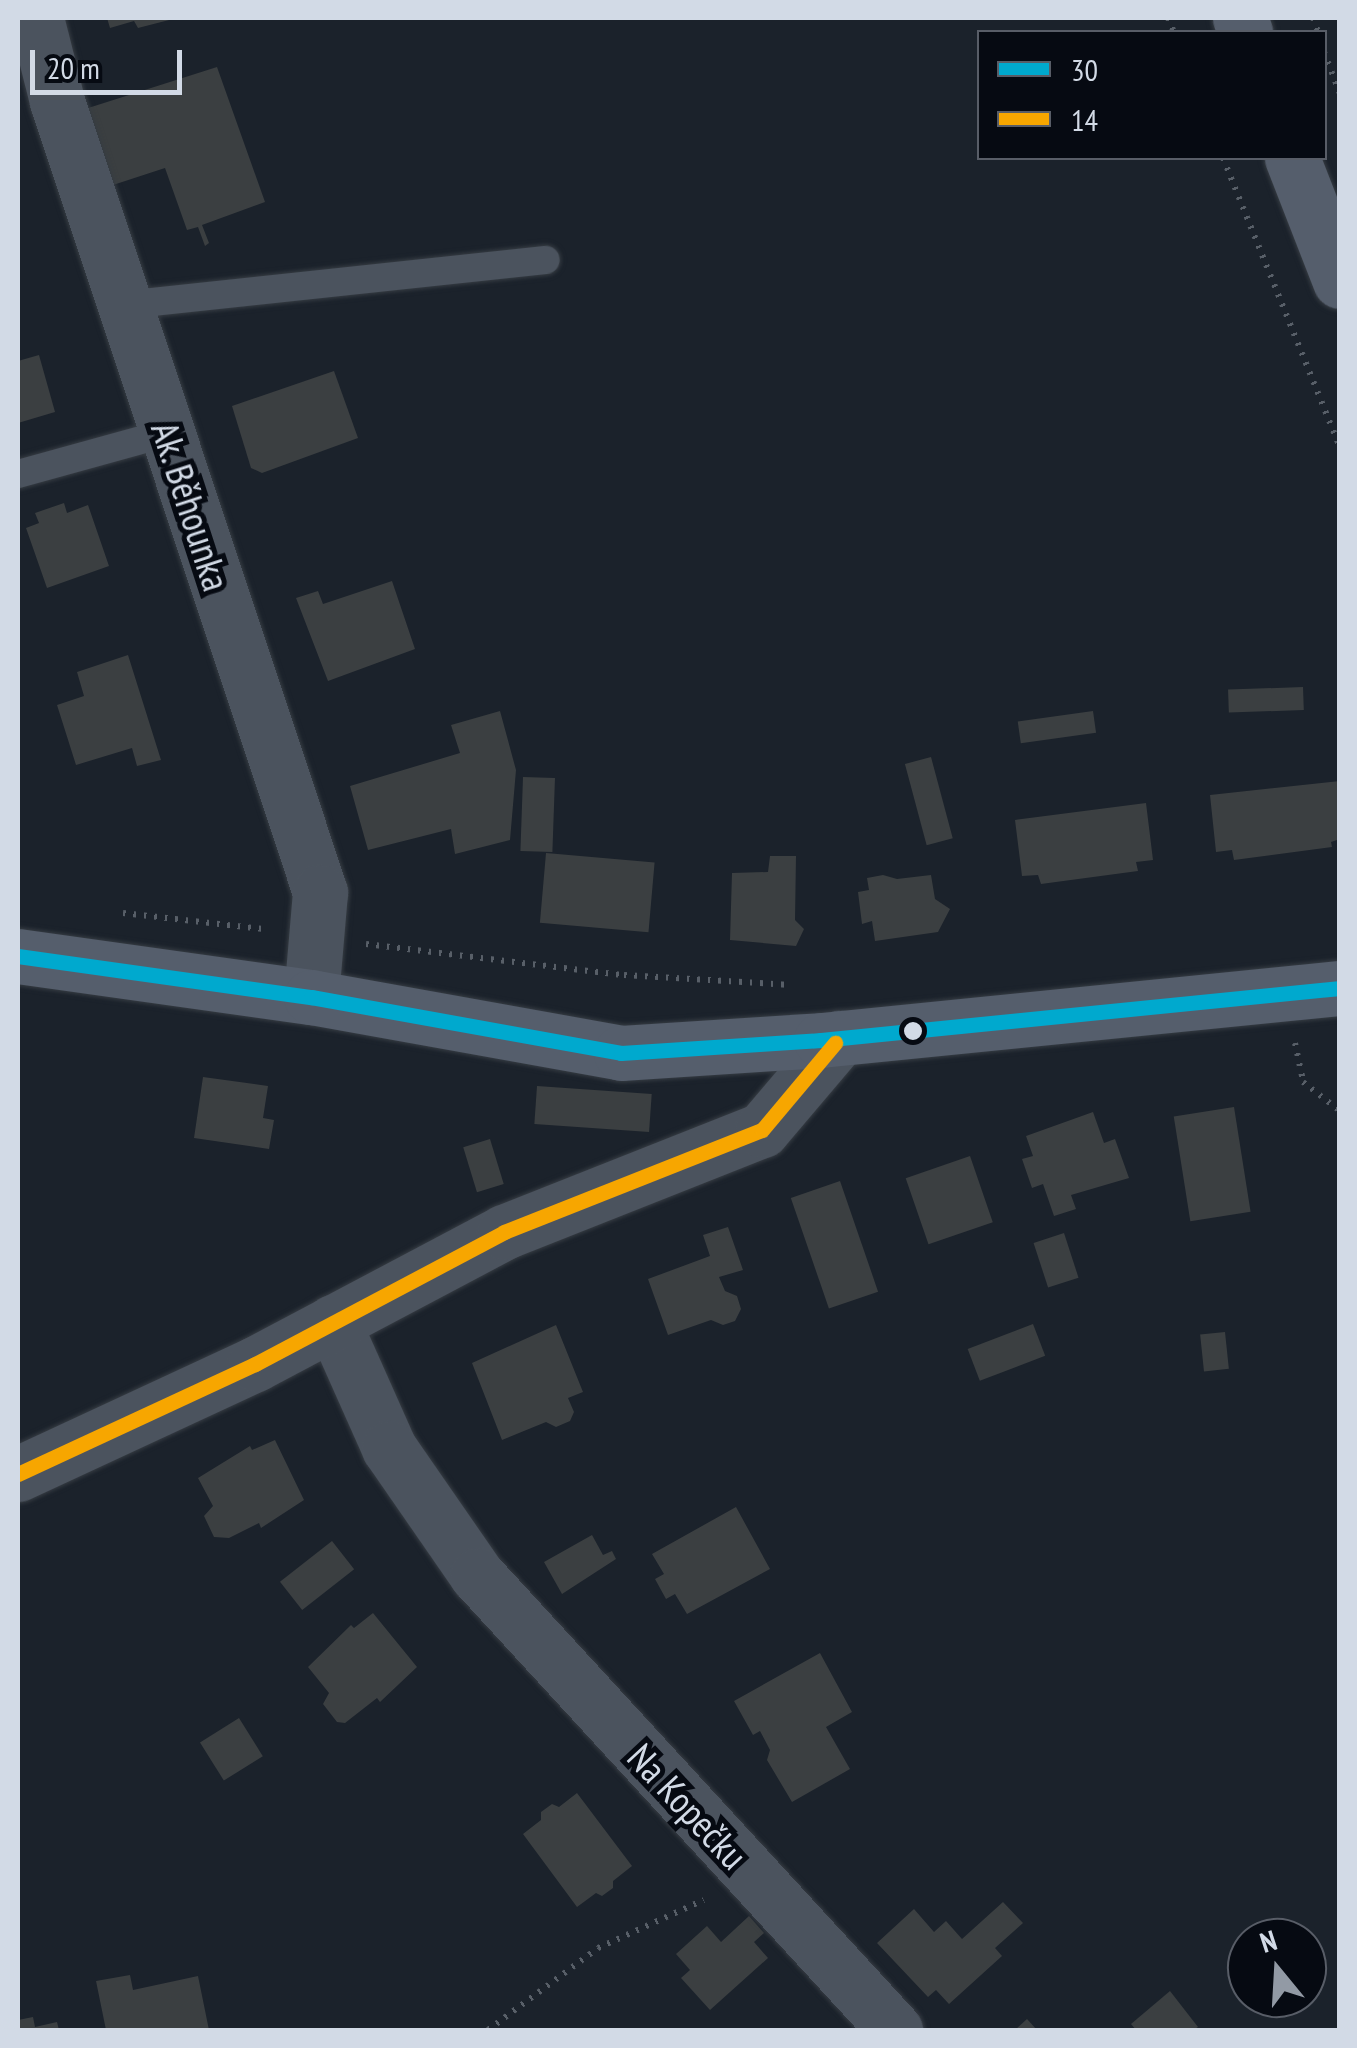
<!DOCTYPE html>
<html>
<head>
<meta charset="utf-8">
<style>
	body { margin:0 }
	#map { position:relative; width:1357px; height:2048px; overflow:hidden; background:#1b222b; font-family:"PT Sans Narrow",sans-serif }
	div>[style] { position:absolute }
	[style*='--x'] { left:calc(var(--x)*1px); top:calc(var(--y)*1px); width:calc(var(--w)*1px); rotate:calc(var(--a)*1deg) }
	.building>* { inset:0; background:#3b3f41; transform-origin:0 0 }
	.path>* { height:6px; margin-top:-3px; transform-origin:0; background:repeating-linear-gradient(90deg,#585f68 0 2.5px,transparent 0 10.5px) }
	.roads { filter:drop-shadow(0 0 2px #363c43) drop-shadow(0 0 2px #363c43) }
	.lane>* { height:28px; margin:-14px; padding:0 14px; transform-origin:14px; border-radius:14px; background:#4b535e }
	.street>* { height:55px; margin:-27.5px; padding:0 27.5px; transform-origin:27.5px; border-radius:27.5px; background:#4b535e }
	.secondary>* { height:55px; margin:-27.5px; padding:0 27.5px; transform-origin:27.5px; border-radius:27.5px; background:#555e6c }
	.bus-1>* { height:15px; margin:-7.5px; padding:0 7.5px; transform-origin:7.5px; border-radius:7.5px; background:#00a9ce }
	.bus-2>* { height:15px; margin:-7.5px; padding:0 7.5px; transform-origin:7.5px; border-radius:7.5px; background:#f7a600 }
	.dots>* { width:28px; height:28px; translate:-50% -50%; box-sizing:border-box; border:5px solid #060a12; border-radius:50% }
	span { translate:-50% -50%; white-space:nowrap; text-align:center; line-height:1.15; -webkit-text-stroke:10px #060a12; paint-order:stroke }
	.street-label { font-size:38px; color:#d2dae6 }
	.frame { position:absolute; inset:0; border:20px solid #d2dae6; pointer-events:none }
	.legend { position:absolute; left:977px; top:30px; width:350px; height:130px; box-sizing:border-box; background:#060a12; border:2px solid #585d67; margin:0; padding:12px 18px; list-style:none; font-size:30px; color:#d2dae6 }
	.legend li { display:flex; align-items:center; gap:20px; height:50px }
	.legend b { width:50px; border:2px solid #585d67 }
	.north { position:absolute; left:1227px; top:1918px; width:100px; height:100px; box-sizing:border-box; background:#060a12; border:2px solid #585d67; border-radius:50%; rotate:342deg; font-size:28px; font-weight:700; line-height:40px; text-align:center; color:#d2dae6 }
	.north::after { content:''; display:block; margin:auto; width:35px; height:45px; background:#929aa5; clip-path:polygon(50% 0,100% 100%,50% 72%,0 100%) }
	.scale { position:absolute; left:30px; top:50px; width:152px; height:45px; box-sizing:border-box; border:5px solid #d2dae6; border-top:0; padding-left:12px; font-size:30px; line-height:35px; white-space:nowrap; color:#d2dae6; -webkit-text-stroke:8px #060a12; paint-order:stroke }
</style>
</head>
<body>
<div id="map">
	<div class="building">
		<i style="clip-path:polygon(107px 18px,173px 18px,173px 19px,138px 28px,134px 21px,110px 28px)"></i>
		<i style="clip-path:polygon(217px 67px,265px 202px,202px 225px,209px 243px,205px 246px,198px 227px,187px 230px,165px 168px,113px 185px,85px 109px)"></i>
		<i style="clip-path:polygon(39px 355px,55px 412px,18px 423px,18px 361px)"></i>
		<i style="clip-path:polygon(334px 371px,358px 438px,262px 473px,251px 468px,232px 406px)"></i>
		<i style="clip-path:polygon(64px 503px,67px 513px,88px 505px,109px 566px,47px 588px,26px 528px,39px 523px,35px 513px)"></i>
		<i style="clip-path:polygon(392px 581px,415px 649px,328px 681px,296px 598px,318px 591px,323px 604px)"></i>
		<i style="clip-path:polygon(128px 655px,161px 760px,137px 766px,132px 748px,76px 765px,57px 705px,84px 696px,77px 672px)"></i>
		<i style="left:1303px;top:687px;width:23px;height:75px;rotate:88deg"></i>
		<i style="clip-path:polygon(500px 711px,516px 770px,510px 840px,455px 854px,451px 829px,368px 850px,350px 786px,460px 753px,451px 725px)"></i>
		<i style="left:1093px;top:711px;width:22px;height:76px;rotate:82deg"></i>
		<i style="left:931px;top:757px;width:84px;height:27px;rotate:75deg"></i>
		<i style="left:523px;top:777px;width:32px;height:74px;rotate:2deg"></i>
		<i style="clip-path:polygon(1340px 781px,1340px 839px,1331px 842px,1332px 847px,1234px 860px,1232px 850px,1216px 852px,1210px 795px)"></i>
		<i style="clip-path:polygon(1146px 803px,1153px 860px,1136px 862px,1138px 871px,1041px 884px,1038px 875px,1022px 876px,1015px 820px)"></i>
		<i style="left:546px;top:853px;width:109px;height:70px;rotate:5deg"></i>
		<i style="clip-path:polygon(770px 856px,796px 856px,795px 920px,804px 929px,796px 946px,730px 940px,732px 873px,768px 872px)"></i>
		<i style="clip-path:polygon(883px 875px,897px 879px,931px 875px,935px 899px,950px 909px,938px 932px,875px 941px,872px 921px,862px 924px,858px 892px,869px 890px,867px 878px)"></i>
		<i style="clip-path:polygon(203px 1077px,268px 1086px,263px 1118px,274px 1120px,269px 1149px,194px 1138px)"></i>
		<i style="left:537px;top:1086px;width:115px;height:38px;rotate:4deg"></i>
		<i style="left:1234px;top:1107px;width:106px;height:61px;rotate:81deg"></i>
		<i style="clip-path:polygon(1093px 1112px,1104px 1143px,1115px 1139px,1129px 1178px,1071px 1195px,1076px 1209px,1054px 1216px,1043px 1184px,1032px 1188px,1022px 1159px,1033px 1156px,1026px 1136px)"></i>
		<i style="left:490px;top:1139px;width:47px;height:28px;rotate:73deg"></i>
		<i style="left:970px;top:1156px;width:70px;height:68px;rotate:71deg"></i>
		<i style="left:840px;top:1181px;width:117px;height:52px;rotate:71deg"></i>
		<i style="clip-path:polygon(728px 1227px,743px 1270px,719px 1277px,725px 1291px,737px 1296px,741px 1309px,735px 1321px,723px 1325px,711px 1320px,668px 1335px,648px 1279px,710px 1256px,703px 1235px)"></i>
		<i style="left:1064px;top:1233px;width:47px;height:32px;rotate:72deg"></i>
		<i style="left:1033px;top:1324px;width:34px;height:70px;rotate:69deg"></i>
		<i style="clip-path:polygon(556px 1325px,583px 1392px,568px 1398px,574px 1412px,570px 1421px,556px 1427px,546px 1422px,502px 1440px,472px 1363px)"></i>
		<i style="left:1225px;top:1332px;width:37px;height:25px;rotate:84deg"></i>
		<i style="clip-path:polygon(275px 1440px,304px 1500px,261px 1528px,259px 1523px,229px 1538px,214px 1537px,204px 1516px,213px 1506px,198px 1478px,250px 1446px,252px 1450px)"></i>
		<i style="clip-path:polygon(736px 1507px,770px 1569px,687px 1614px,675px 1594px,666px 1599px,655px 1579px,664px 1574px,652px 1554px)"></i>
		<i style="clip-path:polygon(592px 1535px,603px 1555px,612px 1551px,616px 1559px,562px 1594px,544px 1562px)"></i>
		<i style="left:332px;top:1541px;width:36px;height:66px;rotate:52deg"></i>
		<i style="clip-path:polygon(373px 1613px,417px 1667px,380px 1702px,377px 1698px,345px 1723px,337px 1722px,323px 1704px,329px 1693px,308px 1667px,351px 1625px,354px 1628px)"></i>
		<i style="clip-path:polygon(820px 1653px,852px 1712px,826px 1727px,850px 1769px,792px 1802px,767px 1760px,770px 1750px,760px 1731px,753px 1735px,734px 1701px)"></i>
		<i style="left:239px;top:1718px;width:45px;height:46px;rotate:58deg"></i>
		<i style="clip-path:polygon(577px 1793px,632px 1866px,613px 1881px,613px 1888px,602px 1896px,596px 1893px,577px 1907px,523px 1834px,541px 1820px,541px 1812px,552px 1804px,559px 1807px)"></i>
		<i style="clip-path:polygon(1003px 1902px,1023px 1923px,995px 1948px,1002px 1956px,949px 2004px,936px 1990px,928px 1997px,877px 1943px,914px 1909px,934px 1932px,946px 1921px,962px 1939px)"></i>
		<i style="clip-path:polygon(749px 1916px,764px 1933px,754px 1942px,768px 1958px,710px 2010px,681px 1978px,690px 1970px,676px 1954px,707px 1926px,721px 1942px)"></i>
		<i style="clip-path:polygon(130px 1975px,133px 1990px,198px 1976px,209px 2030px,106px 2030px,96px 1981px)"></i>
		<i style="clip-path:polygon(1170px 1991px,1198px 2027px,1193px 2030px,1136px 2030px,1131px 2024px)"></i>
		<i style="clip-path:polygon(33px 2017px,35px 2027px,57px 2022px,59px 2030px,18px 2030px,18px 2020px)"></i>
		<i style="clip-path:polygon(1027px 2019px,1037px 2030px,1015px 2030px)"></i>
	</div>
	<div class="path">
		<i style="--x:1168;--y:18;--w:15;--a:67"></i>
		<i style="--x:1313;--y:18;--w:15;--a:70"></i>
		<i style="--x:1324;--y:52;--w:45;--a:69.1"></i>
		<i style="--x:1223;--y:158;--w:313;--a:68"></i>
		<i style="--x:123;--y:913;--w:142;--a:6.5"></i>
		<i style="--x:366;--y:944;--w:260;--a:6.9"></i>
		<i style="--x:624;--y:975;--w:167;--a:3.4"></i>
		<i style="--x:1295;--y:1043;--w:40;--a:78"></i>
		<i style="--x:1303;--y:1082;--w:47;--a:38.1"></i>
		<i style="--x:488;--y:2030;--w:137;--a:-36.7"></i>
		<i style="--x:598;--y:1948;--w:116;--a:-24.4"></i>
	</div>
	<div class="roads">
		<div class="lane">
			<i style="--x:124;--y:305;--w:424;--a:-6.1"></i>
			<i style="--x:18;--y:474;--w:155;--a:-15.4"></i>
		</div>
		<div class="street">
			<i style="--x:36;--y:18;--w:86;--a:75.8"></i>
			<i style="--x:57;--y:101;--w:834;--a:71.61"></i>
			<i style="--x:320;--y:892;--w:105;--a:94.9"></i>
			<i style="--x:333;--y:1322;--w:138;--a:66"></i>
			<i style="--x:389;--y:1448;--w:155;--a:55.3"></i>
			<i style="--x:477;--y:1575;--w:618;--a:47.43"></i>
			<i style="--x:18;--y:1474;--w:261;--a:-24.9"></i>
			<i style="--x:255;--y:1364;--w:282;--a:-27.9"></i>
			<i style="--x:504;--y:1232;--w:277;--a:-21.6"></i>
			<i style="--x:762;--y:1130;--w:121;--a:-49.7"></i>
		</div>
		<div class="secondary">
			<i style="--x:1240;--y:18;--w:15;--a:70"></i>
			<i style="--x:1292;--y:158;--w:132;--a:68.7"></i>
			<i style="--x:18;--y:956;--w:296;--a:8"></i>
			<i style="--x:311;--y:997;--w:315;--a:10.2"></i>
			<i style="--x:621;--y:1053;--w:200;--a:-3.7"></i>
			<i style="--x:821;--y:1040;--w:522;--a:-5.72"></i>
		</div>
	</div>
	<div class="bus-1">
		<i style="--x:18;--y:956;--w:296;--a:8"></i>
		<i style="--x:311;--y:997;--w:315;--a:10.2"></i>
		<i style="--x:621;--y:1053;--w:200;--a:-3.7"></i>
		<i style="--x:821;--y:1040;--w:522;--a:-5.72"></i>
	</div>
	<div class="bus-2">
		<i style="--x:18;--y:1474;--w:261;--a:-24.9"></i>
		<i style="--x:255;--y:1364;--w:282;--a:-27.9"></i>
		<i style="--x:504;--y:1232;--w:277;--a:-21.6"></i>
		<i style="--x:762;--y:1130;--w:114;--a:-50"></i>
	</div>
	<div class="dots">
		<i style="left:913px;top:1031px;background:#d2dae6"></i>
	</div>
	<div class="street-label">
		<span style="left:191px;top:506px;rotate:72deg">Ak. Běhounka</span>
		<span style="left:688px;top:1806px;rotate:47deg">Na Kopečku</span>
	</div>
	<div class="frame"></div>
	<ul class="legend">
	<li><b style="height:12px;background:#00a9ce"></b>30</li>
	<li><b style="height:12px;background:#f7a600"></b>14</li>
	</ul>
	<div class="north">N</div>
	<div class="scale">20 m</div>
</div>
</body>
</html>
